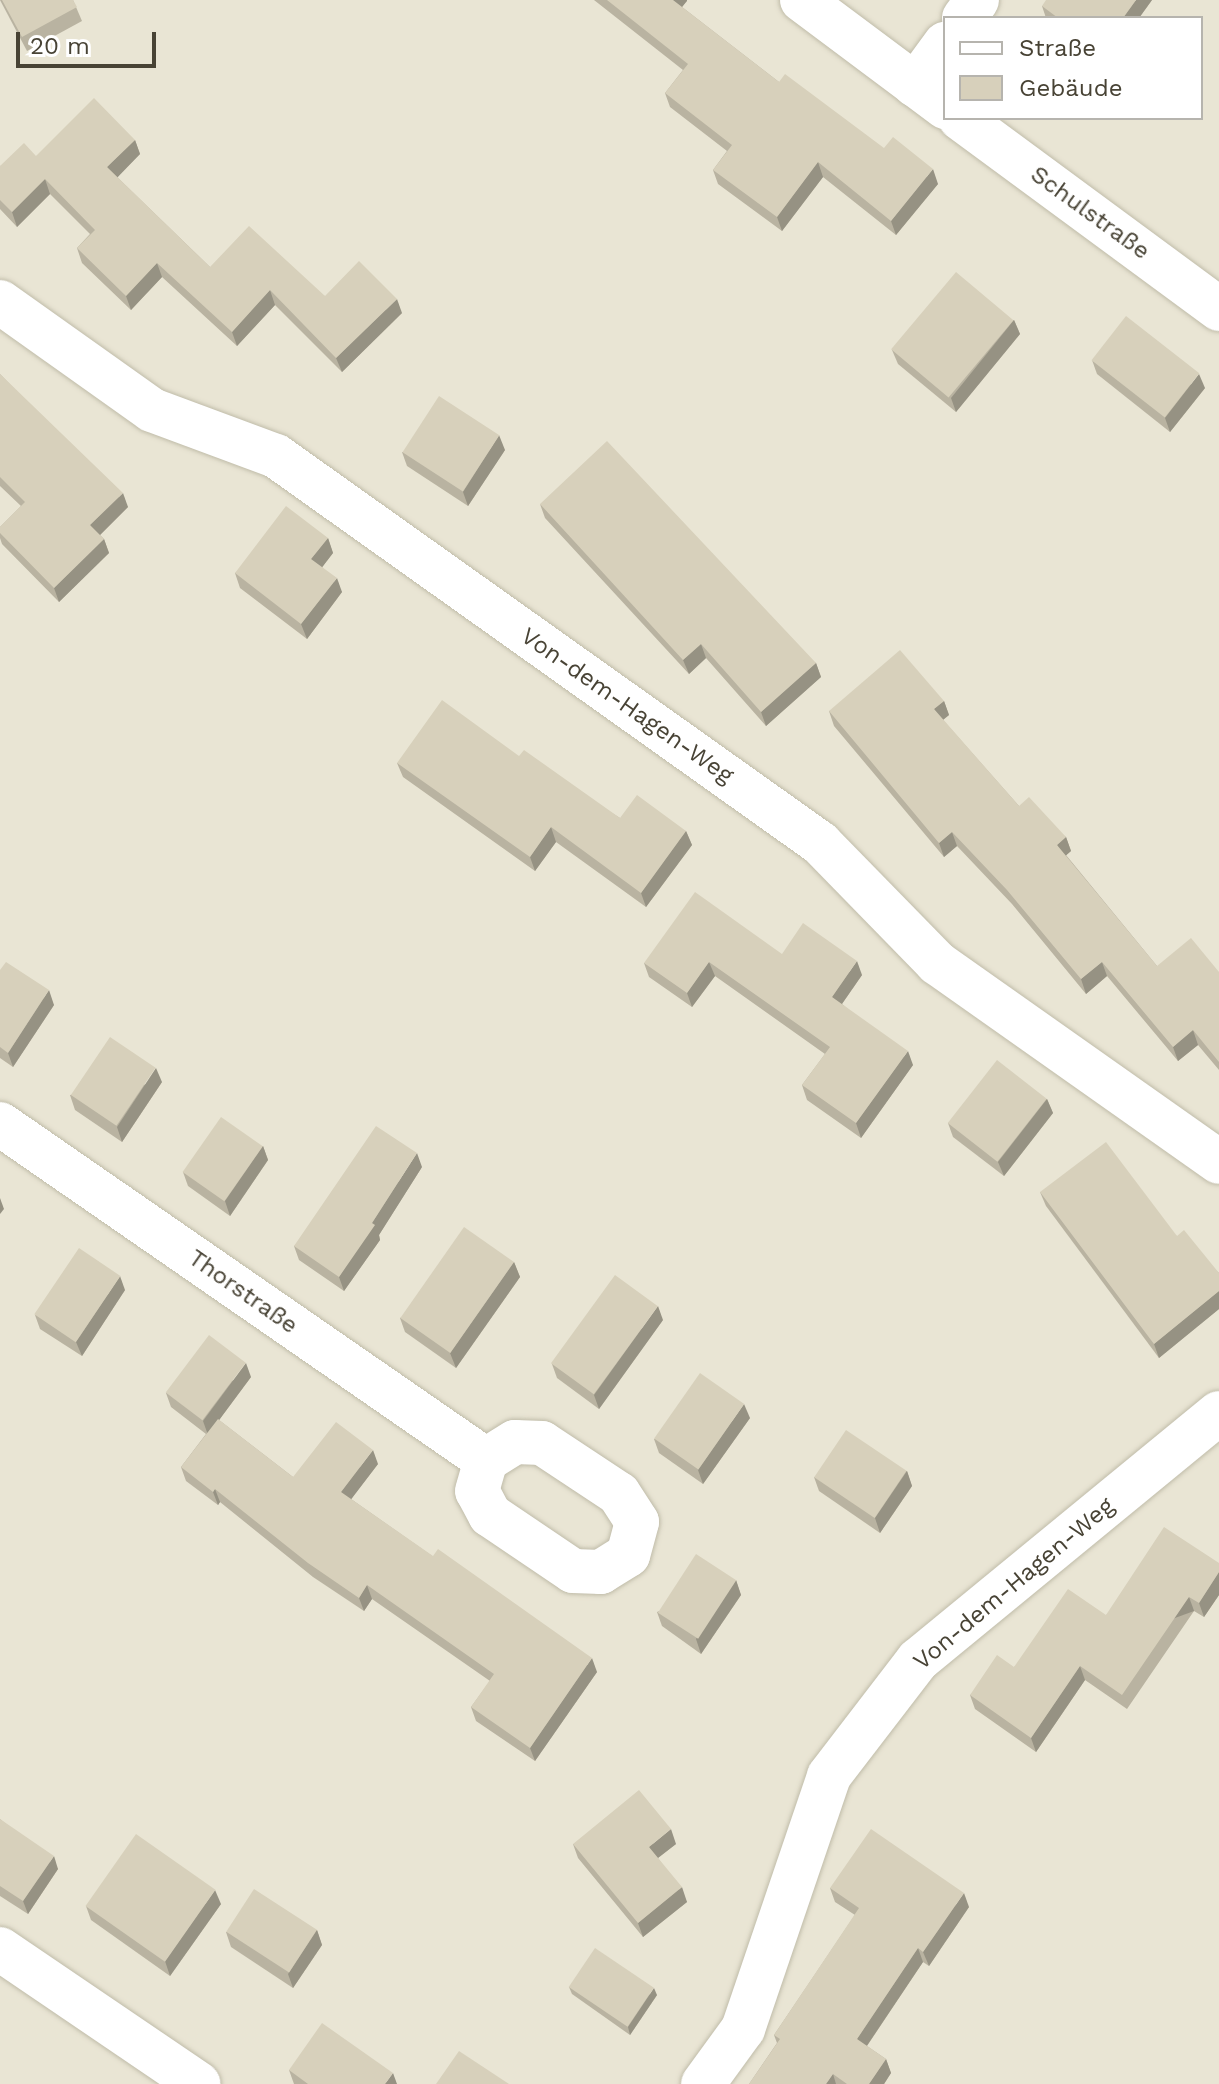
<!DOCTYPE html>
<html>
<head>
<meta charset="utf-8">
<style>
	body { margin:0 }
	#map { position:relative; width:1219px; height:2084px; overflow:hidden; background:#f4f2e7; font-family:"Work Sans",sans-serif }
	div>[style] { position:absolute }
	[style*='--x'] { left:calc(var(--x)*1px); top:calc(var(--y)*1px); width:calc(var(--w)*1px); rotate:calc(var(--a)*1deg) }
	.residential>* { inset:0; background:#e9e5d4 }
	.roads { filter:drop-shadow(0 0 2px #c0bca9) drop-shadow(0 0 2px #c0bca9) }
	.minor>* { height:44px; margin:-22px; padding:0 22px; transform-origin:22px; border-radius:22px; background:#fff }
	.wall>* { inset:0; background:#b9b3a1 }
	.shaded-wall>* { inset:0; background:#969283; transform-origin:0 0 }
	.building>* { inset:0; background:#d7d0bb; transform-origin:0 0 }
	span { translate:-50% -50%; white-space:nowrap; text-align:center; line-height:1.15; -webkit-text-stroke:6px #fff; paint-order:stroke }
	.street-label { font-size:24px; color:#484335 }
	.legend { position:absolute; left:943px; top:16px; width:260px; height:104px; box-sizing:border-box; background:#fff; border:2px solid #b6b4ae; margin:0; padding:10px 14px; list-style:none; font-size:24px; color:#484335 }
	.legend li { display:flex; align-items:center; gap:16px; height:40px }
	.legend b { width:40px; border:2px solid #b6b4ae }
	.scale { position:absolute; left:16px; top:32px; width:140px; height:36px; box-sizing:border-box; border:4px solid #484335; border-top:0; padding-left:10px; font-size:24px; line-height:28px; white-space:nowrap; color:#484335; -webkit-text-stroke:6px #fff; paint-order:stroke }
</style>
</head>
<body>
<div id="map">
	<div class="residential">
		<i style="clip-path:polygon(evenodd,0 0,1219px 0,1219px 2084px,0 2084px,0 0,945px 18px,1201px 18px,1201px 118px,945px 118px,945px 18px)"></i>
	</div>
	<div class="roads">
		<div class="minor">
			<i style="--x:802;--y:0;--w:179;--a:36.8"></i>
			<i style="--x:964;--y:18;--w:22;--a:-54"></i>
			<i style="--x:915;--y:85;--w:51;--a:-53.8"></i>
			<i style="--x:960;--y:118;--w:322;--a:36.4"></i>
			<i style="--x:0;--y:302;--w:186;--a:35.4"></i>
			<i style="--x:152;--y:410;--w:132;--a:20.4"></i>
			<i style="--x:276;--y:456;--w:668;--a:35.43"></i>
			<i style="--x:820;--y:843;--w:168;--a:45.7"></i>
			<i style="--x:937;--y:963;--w:345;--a:35.2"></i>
			<i style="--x:0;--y:1124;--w:591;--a:34.66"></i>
			<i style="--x:515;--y:1442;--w:27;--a:2"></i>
			<i style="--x:542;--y:1443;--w:92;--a:33.5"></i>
			<i style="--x:619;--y:1494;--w:33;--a:57"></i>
			<i style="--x:637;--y:1522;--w:34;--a:105"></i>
			<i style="--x:628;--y:1555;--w:32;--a:148"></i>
			<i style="--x:601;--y:1572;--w:28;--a:-178"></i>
			<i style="--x:573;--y:1571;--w:100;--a:-146"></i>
			<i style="--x:490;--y:1515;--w:27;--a:-118"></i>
			<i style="--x:477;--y:1491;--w:32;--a:-74"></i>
			<i style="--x:486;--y:1460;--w:34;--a:-32"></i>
			<i style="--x:0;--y:1949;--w:240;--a:34.2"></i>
			<i style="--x:703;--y:2084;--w:68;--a:-54"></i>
			<i style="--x:743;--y:2029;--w:267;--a:-71.2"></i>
			<i style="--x:829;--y:1776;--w:146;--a:-52.5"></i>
			<i style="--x:918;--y:1660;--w:389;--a:-39.4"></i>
		</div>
	</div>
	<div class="wall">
		<i style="clip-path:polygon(0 0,73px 0,82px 21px,27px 51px)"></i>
		<i style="clip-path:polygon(594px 0,687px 0,682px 7px,779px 82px,938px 184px,896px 235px,823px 177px,782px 231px,718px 184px,713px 170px,727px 151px,670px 107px,665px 93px,683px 70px)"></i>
		<i style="clip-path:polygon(1152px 0,1139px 18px,1046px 18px,1042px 6px)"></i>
		<i style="clip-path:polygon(135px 140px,140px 154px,117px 177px,210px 267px,325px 296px,402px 313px,342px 372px,275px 305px,237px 346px,162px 277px,131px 310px,82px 263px,77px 248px,90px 234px,50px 194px,17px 227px,0 209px,0 166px,36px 156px)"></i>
		<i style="clip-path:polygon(1014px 320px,1020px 334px,956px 412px,898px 364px,892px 350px)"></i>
		<i style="clip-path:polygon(1092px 360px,1205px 388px,1170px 432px,1097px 374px)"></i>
		<i style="clip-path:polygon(0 374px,128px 507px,100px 535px,104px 539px,109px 553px,59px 602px,2px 544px,0 538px,0 527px,21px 506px,0 486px)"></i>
		<i style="clip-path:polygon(505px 450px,468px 506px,407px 466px,402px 452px)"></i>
		<i style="clip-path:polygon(540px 504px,816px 663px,821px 677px,766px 726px,706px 658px,689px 674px,545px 518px)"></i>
		<i style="clip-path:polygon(328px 538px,333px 553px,322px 567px,342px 592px,307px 639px,240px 588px,235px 573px)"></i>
		<i style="clip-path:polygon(944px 701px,949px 715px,943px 720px,1019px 806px,1066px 837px,1071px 851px,1066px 855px,1157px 966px,1219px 972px,1219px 1070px,1198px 1045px,1178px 1061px,1107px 976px,1086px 994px,1012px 904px,957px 846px,944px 857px,834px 726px,829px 711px)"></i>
		<i style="clip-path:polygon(519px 756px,620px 818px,686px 831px,692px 845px,646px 907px,556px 842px,535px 871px,403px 777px,397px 763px)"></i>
		<i style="clip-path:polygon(782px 954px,862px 975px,842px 1004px,913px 1065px,861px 1138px,807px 1100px,802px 1085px,825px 1054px,715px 976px,692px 1007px,649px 977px,644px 963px)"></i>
		<i style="clip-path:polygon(0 970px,54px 1005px,13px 1067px,0 1058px)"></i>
		<i style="clip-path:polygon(162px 1082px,122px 1142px,75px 1110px,70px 1095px)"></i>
		<i style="clip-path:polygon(1047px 1099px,1053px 1113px,1004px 1176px,953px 1137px,948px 1123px)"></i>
		<i style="clip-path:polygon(263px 1146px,268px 1160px,230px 1216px,188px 1186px,183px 1172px)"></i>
		<i style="clip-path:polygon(422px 1167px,379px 1235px,380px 1240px,344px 1291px,299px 1260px,294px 1246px)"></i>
		<i style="clip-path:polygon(1040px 1192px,1177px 1236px,1219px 1273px,1219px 1309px,1159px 1358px,1046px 1206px)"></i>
		<i style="clip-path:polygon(514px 1262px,520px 1277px,456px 1368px,405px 1332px,400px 1318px)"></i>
		<i style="clip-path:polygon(125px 1290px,82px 1356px,40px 1329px,35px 1315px)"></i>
		<i style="clip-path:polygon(663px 1320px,599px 1409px,557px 1378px,552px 1364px)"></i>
		<i style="clip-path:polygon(251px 1377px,219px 1420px,293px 1477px,378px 1464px,351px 1499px,597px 1672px,535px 1761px,476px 1721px,471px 1707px,490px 1681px,372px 1599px,364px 1611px,313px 1577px,220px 1502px,218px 1505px,186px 1481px,181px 1467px,206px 1434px,171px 1407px,166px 1393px)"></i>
		<i style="clip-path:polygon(750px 1418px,703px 1484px,659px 1453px,654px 1439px)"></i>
		<i style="clip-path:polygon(907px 1471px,912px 1486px,880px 1533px,819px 1491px,814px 1477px)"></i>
		<i style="clip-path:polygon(1219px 1563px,1219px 1595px,1204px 1617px,1194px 1611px,1127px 1709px,1085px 1680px,1036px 1752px,975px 1709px,970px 1695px,1014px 1667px,1106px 1615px)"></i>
		<i style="clip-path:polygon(736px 1580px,741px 1595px,701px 1654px,662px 1626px,657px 1612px)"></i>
		<i style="clip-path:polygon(0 1819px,58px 1869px,28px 1914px,0 1896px)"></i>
		<i style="clip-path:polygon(573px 1844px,676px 1844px,658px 1858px,687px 1902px,643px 1937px,578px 1858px)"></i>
		<i style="clip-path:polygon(830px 1888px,969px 1907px,929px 1966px,923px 1962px,867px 2046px,886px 2059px,891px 2073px,884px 2084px,749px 2084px,777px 2043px,774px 2035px,855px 1915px,835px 1902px)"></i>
		<i style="clip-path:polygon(221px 1904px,170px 1976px,91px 1920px,86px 1906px)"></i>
		<i style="clip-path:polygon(317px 1930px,322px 1945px,293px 1988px,231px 1947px,226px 1932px)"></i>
		<i style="clip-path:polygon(569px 1987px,657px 1995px,630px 2035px,572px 1994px)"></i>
		<i style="clip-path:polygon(289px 2070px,397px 2084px,294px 2084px)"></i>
	</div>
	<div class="shaded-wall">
		<i style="clip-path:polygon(672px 0,687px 0,687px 1px,677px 13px)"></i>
		<i style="clip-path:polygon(1136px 0,1152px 0,1139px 18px,1123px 18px)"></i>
		<i style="clip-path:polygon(135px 140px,140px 154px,113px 182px,107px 167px)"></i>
		<i style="clip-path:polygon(818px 162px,823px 177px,782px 231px,777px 217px)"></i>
		<i style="clip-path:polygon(933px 169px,938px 184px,896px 235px,891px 221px)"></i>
		<i style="clip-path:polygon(45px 179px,50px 194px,17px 227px,12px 212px)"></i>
		<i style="clip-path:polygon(157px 263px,162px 277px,131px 310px,126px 296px)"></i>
		<i style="clip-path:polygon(270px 290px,275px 305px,237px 346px,232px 332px)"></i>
		<i style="clip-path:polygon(397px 299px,402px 313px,342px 372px,336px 358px)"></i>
		<i style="clip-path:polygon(1014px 320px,1020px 334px,956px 412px,951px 398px)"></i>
		<i style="clip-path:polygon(1199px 374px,1205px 388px,1170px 432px,1165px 418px)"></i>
		<i style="clip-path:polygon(499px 435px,505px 450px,468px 506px,463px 492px)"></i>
		<i style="clip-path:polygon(123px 493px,128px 507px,96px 539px,90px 525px)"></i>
		<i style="clip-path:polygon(328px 538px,333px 553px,317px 574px,311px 559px)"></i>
		<i style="clip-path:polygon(104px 539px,109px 553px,59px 602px,54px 588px)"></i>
		<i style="clip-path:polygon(337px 578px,342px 592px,307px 639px,301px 624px)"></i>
		<i style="clip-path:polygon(701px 644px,706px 658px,689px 674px,683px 660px)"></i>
		<i style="clip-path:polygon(816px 663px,821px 677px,766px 726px,761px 712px)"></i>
		<i style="clip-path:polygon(944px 701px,949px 715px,939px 723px,934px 709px)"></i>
		<i style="clip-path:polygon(551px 827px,556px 842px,535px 871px,530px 857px)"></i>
		<i style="clip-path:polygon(686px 831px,692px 845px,646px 907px,641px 893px)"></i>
		<i style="clip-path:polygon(952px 832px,957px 846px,944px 857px,939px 843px)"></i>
		<i style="clip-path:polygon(1066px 837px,1071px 851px,1062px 859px,1057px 845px)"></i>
		<i style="clip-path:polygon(857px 961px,862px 975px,837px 1011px,832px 997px)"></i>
		<i style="clip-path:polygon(709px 962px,715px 976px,692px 1007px,687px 993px)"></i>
		<i style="clip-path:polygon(1102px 962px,1107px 976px,1086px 994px,1081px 979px)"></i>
		<i style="clip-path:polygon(49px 990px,54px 1005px,13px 1067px,8px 1053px)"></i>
		<i style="clip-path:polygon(1193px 1030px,1198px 1045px,1178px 1061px,1173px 1047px)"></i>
		<i style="clip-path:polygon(908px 1051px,913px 1065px,861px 1138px,856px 1123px)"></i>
		<i style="clip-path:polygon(156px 1068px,162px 1082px,122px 1142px,117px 1127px)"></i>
		<i style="clip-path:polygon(1047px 1099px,1053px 1113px,1004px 1176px,998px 1162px)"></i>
		<i style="clip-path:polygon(263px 1146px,268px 1160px,230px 1216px,225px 1201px)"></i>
		<i style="clip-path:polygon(417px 1153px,422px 1167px,379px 1235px,380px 1240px,344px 1291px,339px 1277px,372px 1223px)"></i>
		<i style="clip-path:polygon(0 1198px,4px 1209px,0 1214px)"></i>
		<i style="clip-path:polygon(514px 1262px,520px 1277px,456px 1368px,450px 1353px)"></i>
		<i style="clip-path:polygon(120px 1276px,125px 1290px,82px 1356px,76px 1342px)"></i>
		<i style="clip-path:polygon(1219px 1291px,1219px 1309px,1159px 1358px,1154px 1344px)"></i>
		<i style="clip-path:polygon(658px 1306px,663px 1320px,599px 1409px,594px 1395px)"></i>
		<i style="clip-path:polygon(246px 1363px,251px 1377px,208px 1435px,203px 1421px)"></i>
		<i style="clip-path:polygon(744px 1404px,750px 1418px,703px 1484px,698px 1470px)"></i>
		<i style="clip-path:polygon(373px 1450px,378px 1464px,346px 1506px,341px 1492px)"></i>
		<i style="clip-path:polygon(907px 1471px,912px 1486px,880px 1533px,875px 1518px)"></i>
		<i style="clip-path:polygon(215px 1489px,220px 1502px,218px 1505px,213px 1492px)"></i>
		<i style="clip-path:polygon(1219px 1572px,1219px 1595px,1204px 1617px,1199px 1603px)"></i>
		<i style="clip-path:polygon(736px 1580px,741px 1595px,701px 1654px,696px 1639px)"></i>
		<i style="clip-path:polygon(367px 1585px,372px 1599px,364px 1611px,359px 1598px)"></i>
		<i style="left:1189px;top:1597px;width:15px;height:119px;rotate:70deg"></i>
		<i style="clip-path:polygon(592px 1658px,597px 1672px,535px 1761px,530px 1748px)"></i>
		<i style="clip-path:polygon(1080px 1666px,1085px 1680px,1036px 1752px,1031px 1738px)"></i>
		<i style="clip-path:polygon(671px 1829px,676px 1844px,654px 1861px,649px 1847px)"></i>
		<i style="clip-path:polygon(54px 1856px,58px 1869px,28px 1914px,23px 1901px)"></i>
		<i style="clip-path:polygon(682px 1887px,687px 1902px,643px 1937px,638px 1923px)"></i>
		<i style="clip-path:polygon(215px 1890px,221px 1904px,170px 1976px,165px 1961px)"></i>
		<i style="clip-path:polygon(964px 1893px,969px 1907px,929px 1966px,923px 1952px)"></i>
		<i style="clip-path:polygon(317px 1930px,322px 1945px,293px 1988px,288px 1974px)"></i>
		<i style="clip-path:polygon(918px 1948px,923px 1962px,862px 2053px,857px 2039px)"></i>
		<i style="clip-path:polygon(654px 1988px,657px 1995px,630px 2035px,628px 2027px)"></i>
		<i style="clip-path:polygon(886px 2059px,891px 2073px,884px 2084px,869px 2084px)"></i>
		<i style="clip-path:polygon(393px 2073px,397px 2084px,385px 2084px)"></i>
		<i style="clip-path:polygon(833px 2074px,836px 2084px,826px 2084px)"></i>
	</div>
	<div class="building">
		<i style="clip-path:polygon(2px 0,73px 0,77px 7px,22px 37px)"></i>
		<i style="clip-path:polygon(607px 0,673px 0,779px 82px,785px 74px,884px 148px,893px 137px,933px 169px,891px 221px,818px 162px,777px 217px,713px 170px,732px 145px,665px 93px,688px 64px)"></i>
		<i style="clip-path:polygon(1046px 0,1136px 0,1123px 18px,1058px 18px,1042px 6px)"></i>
		<i style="clip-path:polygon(94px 98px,135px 140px,107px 167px,210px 267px,249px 226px,325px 296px,359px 261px,397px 299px,336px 358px,270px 290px,232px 332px,157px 263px,126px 296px,77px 248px,95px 230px,45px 179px,12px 212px,0 200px,0 166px,24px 143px,36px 156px)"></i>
		<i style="left:956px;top:272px;width:75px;height:101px;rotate:40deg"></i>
		<i style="left:1126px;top:316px;width:93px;height:56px;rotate:38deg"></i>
		<i style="clip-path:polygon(0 374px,123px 493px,90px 525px,104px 539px,54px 588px,0 533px,0 527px,25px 502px,0 477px)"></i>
		<i style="left:439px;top:396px;width:72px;height:67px;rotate:33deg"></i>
		<i style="clip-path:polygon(607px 441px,816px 663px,761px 712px,701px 644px,683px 660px,540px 504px)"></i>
		<i style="clip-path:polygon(286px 506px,328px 538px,311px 559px,337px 578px,301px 624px,235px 573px)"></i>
		<i style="clip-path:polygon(900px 650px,944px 701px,934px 709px,1019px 806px,1029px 797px,1066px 837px,1057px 845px,1157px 966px,1191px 938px,1219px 972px,1219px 1062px,1193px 1030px,1173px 1047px,1102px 962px,1081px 979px,1007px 890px,952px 832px,939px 843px,829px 711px)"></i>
		<i style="clip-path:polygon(442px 700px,519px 756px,524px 750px,620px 818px,637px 795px,686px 831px,641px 893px,551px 827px,530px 857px,397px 763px)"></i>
		<i style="clip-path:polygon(695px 892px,782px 954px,803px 923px,857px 961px,832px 997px,908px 1051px,856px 1123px,802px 1085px,830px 1047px,709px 962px,687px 993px,644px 963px)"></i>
		<i style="clip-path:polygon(6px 962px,49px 990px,8px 1053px,0 1047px,0 970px)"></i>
		<i style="left:110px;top:1037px;width:55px;height:70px;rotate:34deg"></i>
		<i style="left:997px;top:1060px;width:63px;height:80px;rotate:38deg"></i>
		<i style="left:221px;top:1117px;width:51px;height:67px;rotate:35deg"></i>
		<i style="clip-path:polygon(376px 1126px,417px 1153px,372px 1223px,375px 1225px,339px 1277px,294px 1246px)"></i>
		<i style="clip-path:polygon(1106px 1142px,1177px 1236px,1184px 1230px,1219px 1273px,1219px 1291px,1154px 1344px,1040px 1192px)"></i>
		<i style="left:464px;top:1227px;width:61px;height:111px;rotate:35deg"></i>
		<i style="left:79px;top:1248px;width:50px;height:80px;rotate:34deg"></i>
		<i style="left:615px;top:1275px;width:53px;height:109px;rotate:36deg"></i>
		<i style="left:209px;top:1335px;width:46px;height:72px;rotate:37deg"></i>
		<i style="left:700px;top:1373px;width:54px;height:80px;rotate:35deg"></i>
		<i style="clip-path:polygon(218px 1419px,293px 1477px,336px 1422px,373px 1450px,341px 1492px,433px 1556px,438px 1549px,592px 1658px,530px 1748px,471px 1707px,494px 1674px,367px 1585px,359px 1598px,308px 1563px,215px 1489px,213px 1492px,181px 1467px)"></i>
		<i style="left:846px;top:1430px;width:73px;height:57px;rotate:34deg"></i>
		<i style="clip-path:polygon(1164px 1527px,1219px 1563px,1219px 1572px,1199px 1603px,1189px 1597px,1122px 1695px,1080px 1666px,1031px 1738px,970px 1695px,997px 1655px,1014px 1667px,1068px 1589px,1106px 1615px)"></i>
		<i style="left:696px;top:1554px;width:48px;height:70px;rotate:33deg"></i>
		<i style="clip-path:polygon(639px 1790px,671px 1829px,649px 1847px,682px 1887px,638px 1923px,573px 1844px)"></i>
		<i style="clip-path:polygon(0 1819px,54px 1856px,23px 1901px,0 1886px)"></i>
		<i style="clip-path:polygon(871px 1829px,964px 1893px,923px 1952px,918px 1948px,857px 2039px,886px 2059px,869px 2084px,847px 2084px,833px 2074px,826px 2084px,749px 2084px,780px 2039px,774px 2035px,859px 1908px,830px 1888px)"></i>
		<i style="left:136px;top:1834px;width:97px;height:88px;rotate:35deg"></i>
		<i style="left:254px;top:1889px;width:75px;height:51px;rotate:33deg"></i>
		<i style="left:595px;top:1948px;width:71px;height:47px;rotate:34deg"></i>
		<i style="clip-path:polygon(322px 2023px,393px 2073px,385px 2084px,308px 2084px,289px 2070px)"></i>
		<i style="clip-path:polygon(459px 2051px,509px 2084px,436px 2084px)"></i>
	</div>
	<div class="street-label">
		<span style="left:1090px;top:213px;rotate:36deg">Schulstraße</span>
		<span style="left:627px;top:706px;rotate:35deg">Von-dem-Hagen-Weg</span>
		<span style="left:243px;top:1292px;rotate:35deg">Thorstraße</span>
		<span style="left:1014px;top:1584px;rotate:-40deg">Von-dem-Hagen-Weg</span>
	</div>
	<ul class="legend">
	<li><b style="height:10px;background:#fff"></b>Straße</li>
	<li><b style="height:22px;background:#d7d0bb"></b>Gebäude</li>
	</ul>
	<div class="scale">20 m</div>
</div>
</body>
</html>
